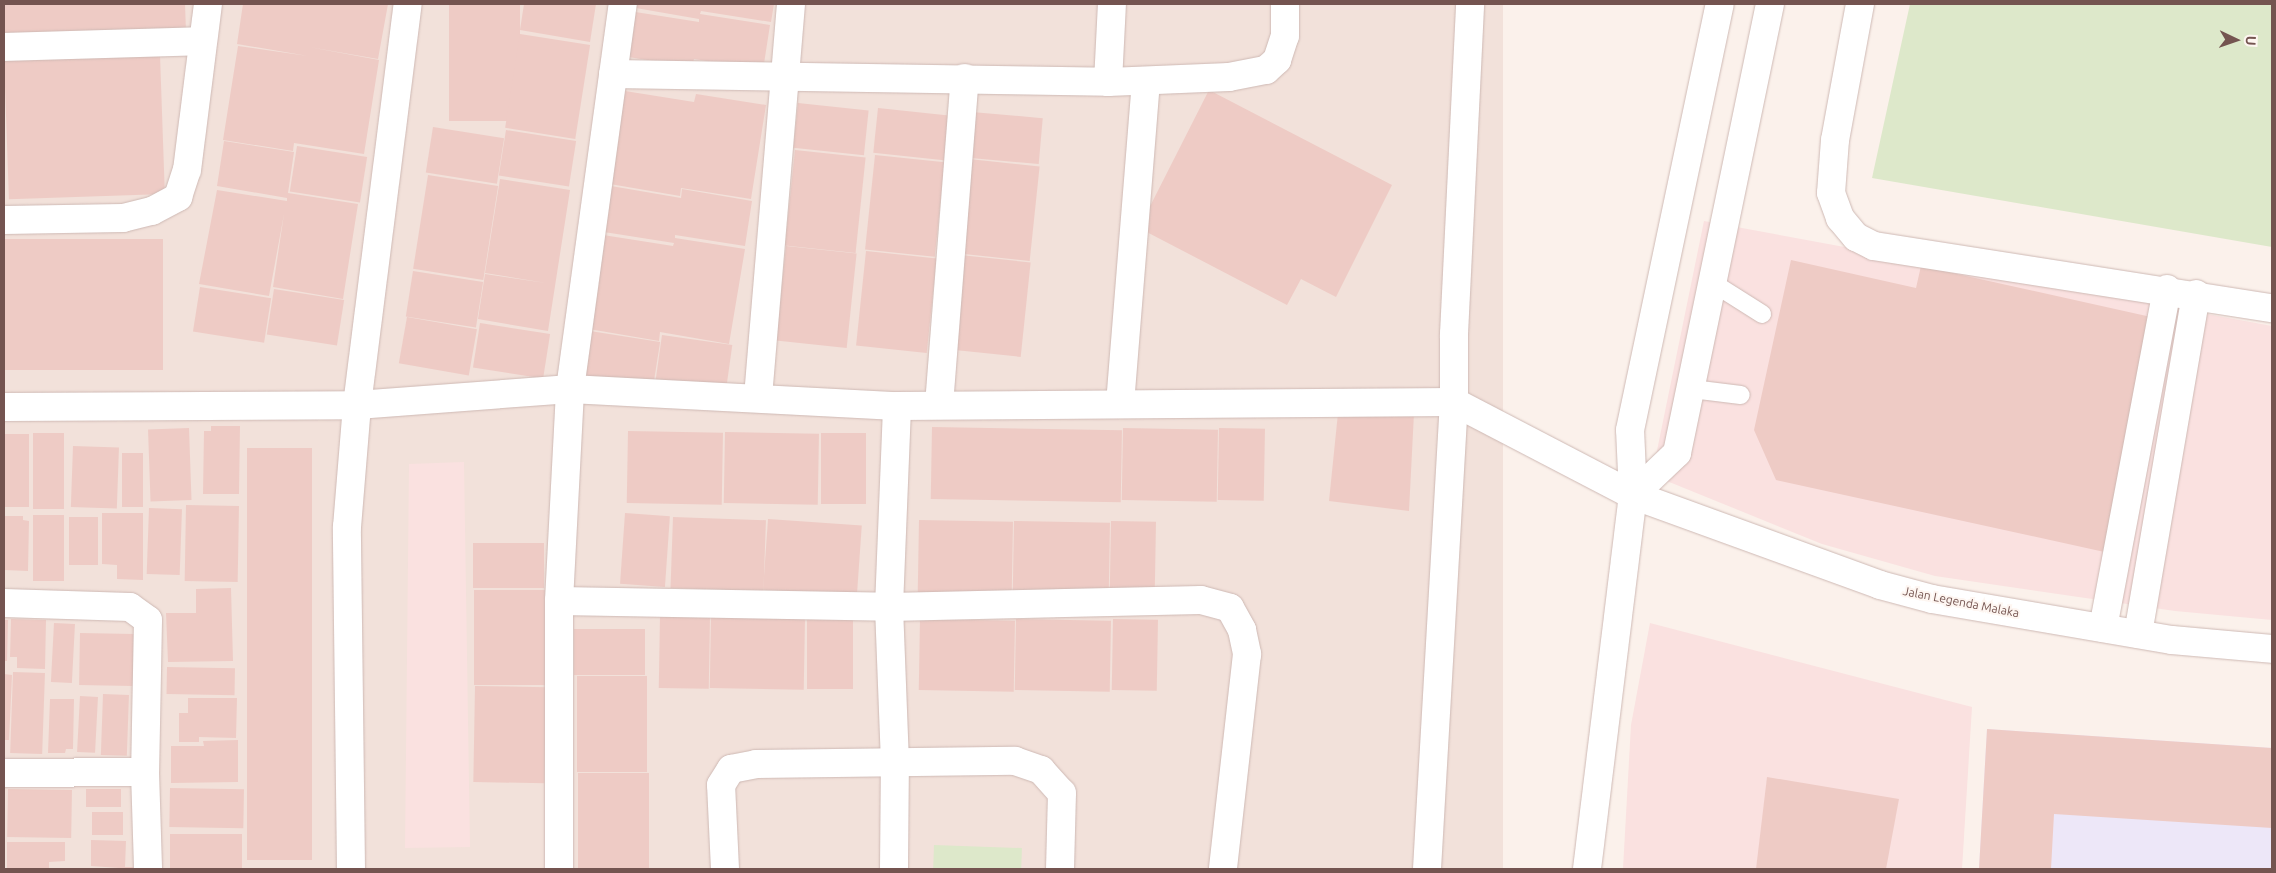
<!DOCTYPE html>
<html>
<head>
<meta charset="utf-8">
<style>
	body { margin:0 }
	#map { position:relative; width:2276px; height:873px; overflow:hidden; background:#fbf1eb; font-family:Ubuntu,sans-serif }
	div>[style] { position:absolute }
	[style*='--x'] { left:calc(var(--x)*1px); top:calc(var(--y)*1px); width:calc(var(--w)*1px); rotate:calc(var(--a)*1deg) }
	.residential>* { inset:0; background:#f2e1da; transform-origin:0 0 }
	.commercial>* { inset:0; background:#fae1e0 }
	.education>* { inset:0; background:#ede7f8 }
	.green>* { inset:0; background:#dde8ca; transform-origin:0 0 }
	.building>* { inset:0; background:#eecbc5; transform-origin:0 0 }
	.roads { filter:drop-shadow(0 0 1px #ceb9b4) drop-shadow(0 0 1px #ceb9b4) }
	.service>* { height:18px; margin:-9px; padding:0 9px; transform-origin:9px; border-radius:9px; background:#fff }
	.minor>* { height:28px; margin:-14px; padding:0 14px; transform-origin:14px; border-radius:14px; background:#fff }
	.tertiary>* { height:28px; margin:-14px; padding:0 14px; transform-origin:14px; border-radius:14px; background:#fff }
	span { translate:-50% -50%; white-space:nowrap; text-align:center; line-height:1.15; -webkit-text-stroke:4px #fef6f1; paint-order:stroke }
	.street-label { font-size:12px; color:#745450 }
	.frame { position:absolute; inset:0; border:5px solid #745450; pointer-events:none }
	.north { position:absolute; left:2211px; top:15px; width:50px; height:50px; -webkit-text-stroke:4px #fef6f1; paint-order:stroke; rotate:93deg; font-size:14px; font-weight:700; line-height:20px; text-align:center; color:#745450 }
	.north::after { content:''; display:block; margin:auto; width:18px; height:22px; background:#745450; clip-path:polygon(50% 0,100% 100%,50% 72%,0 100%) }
</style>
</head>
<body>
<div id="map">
	<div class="residential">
		<i style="left:4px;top:4px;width:1499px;height:865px"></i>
	</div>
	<div class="commercial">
		<i style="clip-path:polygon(1704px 221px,2272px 326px,2272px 620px,2175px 611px,1935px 576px,1822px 544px,1652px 475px)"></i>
		<i style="clip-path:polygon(464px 462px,470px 847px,405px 848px,409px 464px)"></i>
		<i style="clip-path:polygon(1650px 623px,1972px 707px,1962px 869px,1623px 869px,1631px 725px)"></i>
	</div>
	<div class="education">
		<i style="clip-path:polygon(1987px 729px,2272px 748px,2272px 869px,1979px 869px)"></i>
	</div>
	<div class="green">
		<i style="clip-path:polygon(1910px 4px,2272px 4px,2272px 247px,1872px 178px)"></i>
		<i style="left:934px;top:845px;width:88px;height:24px;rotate:2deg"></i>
	</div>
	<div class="building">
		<i style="clip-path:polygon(4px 4px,185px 4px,186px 32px,4px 37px)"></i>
		<i style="clip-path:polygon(243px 4px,388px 4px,378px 59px,309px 47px,379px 60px,364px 154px,294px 143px,293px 151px,223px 140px,238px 46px,308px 56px,237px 44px)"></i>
		<i style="left:449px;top:4px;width:71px;height:117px"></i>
		<i style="clip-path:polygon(524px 4px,596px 4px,590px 42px,520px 30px)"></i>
		<i style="clip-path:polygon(630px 4px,774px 4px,771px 22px,701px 11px,700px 14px,770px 25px,763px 70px,694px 59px,692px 67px,622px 56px,629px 11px,699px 22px,699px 19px,630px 7px)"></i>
		<i style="left:520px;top:34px;width:71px;height:95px;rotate:9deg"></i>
		<i style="left:160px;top:55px;width:139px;height:156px;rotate:88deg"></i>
		<i style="clip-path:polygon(1209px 90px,1392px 185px,1336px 297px,1301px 279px,1287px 305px,1139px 228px)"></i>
		<i style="clip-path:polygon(625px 91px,694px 102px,696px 94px,766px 105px,751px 199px,681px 188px,680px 196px,610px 184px)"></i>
		<i style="left:798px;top:103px;width:71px;height:45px;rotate:6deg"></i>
		<i style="left:878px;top:108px;width:71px;height:45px;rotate:6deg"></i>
		<i style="left:972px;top:112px;width:71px;height:46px;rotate:5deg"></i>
		<i style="left:433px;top:127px;width:72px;height:46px;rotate:9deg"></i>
		<i style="left:506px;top:130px;width:71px;height:46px;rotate:9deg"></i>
		<i style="clip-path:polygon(224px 141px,294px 152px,288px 193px,358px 204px,343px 299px,273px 287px,284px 214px,269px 296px,199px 284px,217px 190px,287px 201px,287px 198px,217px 186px)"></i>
		<i style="left:297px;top:146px;width:71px;height:46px;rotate:9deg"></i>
		<i style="left:795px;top:150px;width:71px;height:96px;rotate:6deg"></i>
		<i style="left:875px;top:155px;width:70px;height:95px;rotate:6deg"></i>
		<i style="left:969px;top:159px;width:71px;height:95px;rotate:6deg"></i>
		<i style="left:428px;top:175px;width:71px;height:95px;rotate:9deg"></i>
		<i style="clip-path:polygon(500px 179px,570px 190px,548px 331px,478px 319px,485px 274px,546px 283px,485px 273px)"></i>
		<i style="clip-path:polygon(611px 186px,681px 198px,682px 189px,752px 201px,745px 246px,675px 235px,675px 238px,745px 249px,729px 344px,660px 332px,659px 341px,589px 329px,603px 235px,673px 246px,674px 243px,604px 232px)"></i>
		<i style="left:163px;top:239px;width:131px;height:159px;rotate:90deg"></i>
		<i style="left:786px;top:246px;width:71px;height:95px;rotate:6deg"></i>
		<i style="left:866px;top:251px;width:71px;height:95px;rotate:6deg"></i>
		<i style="left:960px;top:255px;width:71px;height:95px;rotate:6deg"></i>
		<i style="clip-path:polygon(1791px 260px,1916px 288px,1921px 266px,2160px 319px,2109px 553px,1776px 480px,1754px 430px)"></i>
		<i style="left:413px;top:271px;width:71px;height:46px;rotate:9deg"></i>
		<i style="left:200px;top:287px;width:72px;height:45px;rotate:9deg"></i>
		<i style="left:274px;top:289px;width:71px;height:46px;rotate:9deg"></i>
		<i style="left:407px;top:317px;width:71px;height:47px;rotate:10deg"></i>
		<i style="left:480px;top:323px;width:71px;height:45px;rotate:9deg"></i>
		<i style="left:590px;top:331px;width:71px;height:46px;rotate:9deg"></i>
		<i style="left:662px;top:335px;width:71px;height:46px;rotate:8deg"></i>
		<i style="clip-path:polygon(1338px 413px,1414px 413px,1409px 511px,1329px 501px)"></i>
		<i style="clip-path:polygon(211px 426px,240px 426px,239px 494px,203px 494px,204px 431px,211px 431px)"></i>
		<i style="left:932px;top:427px;width:190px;height:72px;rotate:1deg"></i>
		<i style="left:189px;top:428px;width:72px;height:41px;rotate:88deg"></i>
		<i style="left:1123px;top:428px;width:95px;height:72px;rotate:1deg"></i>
		<i style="left:1219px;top:428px;width:46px;height:72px;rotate:1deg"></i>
		<i style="left:628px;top:431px;width:95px;height:72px;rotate:1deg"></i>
		<i style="left:725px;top:432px;width:94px;height:71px;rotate:1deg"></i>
		<i style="left:33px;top:433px;width:31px;height:76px"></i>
		<i style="left:821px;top:433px;width:45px;height:71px"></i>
		<i style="left:4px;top:434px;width:25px;height:73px"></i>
		<i style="left:73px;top:446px;width:46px;height:61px;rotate:2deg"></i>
		<i style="left:247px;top:448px;width:65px;height:412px"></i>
		<i style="left:122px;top:453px;width:21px;height:54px"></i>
		<i style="left:186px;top:505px;width:53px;height:76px;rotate:1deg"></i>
		<i style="left:149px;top:508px;width:33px;height:66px;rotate:2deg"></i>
		<i style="clip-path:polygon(102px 513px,143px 513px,143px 580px,117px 579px,117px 565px,102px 564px)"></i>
		<i style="left:625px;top:513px;width:45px;height:71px;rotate:4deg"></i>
		<i style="left:33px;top:515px;width:31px;height:66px"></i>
		<i style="clip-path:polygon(4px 516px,23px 516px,23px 520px,29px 521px,28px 571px,4px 570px)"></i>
		<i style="left:69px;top:517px;width:29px;height:48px"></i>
		<i style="left:673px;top:517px;width:93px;height:71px;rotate:2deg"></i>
		<i style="left:768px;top:519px;width:94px;height:71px;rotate:4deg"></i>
		<i style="left:919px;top:520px;width:94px;height:72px;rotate:1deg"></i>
		<i style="left:1014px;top:521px;width:96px;height:71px;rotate:1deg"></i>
		<i style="left:1111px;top:521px;width:45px;height:72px;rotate:1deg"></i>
		<i style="left:473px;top:543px;width:71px;height:45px"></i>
		<i style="clip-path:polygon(231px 588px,233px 661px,168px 662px,166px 613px,196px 613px,196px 589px)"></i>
		<i style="left:474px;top:590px;width:71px;height:95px"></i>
		<i style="left:660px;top:617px;width:50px;height:71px;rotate:1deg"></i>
		<i style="left:711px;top:617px;width:94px;height:71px;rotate:1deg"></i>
		<i style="left:807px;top:618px;width:46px;height:71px"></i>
		<i style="clip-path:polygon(11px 619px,46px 620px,45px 669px,17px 668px,17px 657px,10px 657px)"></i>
		<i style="left:920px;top:619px;width:95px;height:71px;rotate:1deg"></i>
		<i style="left:1016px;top:619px;width:95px;height:71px;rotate:1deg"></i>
		<i style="left:1113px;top:619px;width:45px;height:71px;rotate:1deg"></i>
		<i style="clip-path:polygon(4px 620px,8px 620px,7px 661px,4px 661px)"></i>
		<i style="left:54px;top:623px;width:21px;height:59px;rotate:3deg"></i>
		<i style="left:574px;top:629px;width:71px;height:46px"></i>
		<i style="left:80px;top:633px;width:54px;height:52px;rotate:1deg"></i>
		<i style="left:167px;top:667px;width:68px;height:27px;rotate:1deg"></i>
		<i style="left:13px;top:672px;width:32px;height:81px;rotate:2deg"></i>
		<i style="clip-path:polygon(4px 674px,12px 675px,9px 740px,4px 740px)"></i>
		<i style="left:577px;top:676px;width:70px;height:96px"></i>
		<i style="left:475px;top:686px;width:71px;height:96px;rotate:1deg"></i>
		<i style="left:103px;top:694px;width:26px;height:61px;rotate:2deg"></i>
		<i style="left:80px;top:696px;width:18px;height:56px;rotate:3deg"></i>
		<i style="clip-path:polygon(188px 698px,237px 698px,236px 738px,199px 737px,199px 742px,179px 742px,179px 713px,188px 713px)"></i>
		<i style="clip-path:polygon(50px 699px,74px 699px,73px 749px,66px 749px,65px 753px,48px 753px)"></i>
		<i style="clip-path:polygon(1987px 729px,2272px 748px,2272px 828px,2054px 814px,2051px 869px,1979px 869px)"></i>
		<i style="clip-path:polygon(238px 740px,238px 782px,171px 783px,171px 746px,204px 746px,203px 741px)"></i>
		<i style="left:578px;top:773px;width:71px;height:96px"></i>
		<i style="clip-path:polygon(1767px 777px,1899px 799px,1886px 869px,1756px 869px)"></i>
		<i style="left:170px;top:788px;width:74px;height:39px;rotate:1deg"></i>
		<i style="left:8px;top:789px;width:64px;height:48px;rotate:1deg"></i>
		<i style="left:86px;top:789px;width:35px;height:18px"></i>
		<i style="left:92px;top:812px;width:31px;height:23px"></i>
		<i style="left:170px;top:834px;width:72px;height:35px"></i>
		<i style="clip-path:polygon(91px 840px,126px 841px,125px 867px,133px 867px,133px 869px,91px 866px)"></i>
		<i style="clip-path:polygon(7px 842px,65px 842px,65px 861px,49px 862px,49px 869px,7px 869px)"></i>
	</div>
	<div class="roads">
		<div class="service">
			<i style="--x:1713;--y:283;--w:58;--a:32.3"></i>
			<i style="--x:1692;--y:389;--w:49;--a:7"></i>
		</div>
		<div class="minor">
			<i style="--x:1860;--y:4;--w:138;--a:100.4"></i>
			<i style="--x:1835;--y:140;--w:53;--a:94.3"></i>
			<i style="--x:1831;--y:193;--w:27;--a:70"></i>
			<i style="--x:1840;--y:218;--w:25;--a:50"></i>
			<i style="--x:1856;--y:237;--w:20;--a:27"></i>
			<i style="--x:1874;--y:246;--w:403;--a:8.9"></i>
			<i style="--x:4;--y:47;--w:198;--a:-1.7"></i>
			<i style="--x:613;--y:74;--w:495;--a:0.9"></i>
			<i style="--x:1108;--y:82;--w:121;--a:-2.4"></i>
			<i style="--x:1229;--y:77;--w:38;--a:-11"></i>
			<i style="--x:1266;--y:70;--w:15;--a:-42"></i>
			<i style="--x:1277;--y:60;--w:25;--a:-72"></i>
			<i style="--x:1285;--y:36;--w:32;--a:-90"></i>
			<i style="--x:1108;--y:82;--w:78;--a:-87.1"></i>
			<i style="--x:4;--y:220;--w:119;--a:-1"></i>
			<i style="--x:123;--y:218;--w:30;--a:-14"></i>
			<i style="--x:152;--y:211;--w:30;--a:-28"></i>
			<i style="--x:178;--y:197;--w:28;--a:-72"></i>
			<i style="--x:187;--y:170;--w:167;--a:-82.8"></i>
			<i style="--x:758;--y:397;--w:394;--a:-85.2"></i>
			<i style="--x:1120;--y:404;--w:324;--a:-85.4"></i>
			<i style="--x:939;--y:405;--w:328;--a:-85.5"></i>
			<i style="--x:4;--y:407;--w:353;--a:-0.3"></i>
			<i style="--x:357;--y:405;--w:214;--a:-4.3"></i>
			<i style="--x:570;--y:389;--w:327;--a:3"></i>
			<i style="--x:897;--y:406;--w:557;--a:-0.41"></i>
			<i style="--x:1454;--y:402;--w:202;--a:27.5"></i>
			<i style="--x:1633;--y:495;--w:263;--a:20"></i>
			<i style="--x:1880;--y:585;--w:54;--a:15.1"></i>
			<i style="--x:1932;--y:599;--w:243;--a:9.7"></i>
			<i style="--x:2172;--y:640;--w:100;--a:5.1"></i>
			<i style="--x:559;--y:601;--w:330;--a:1"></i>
			<i style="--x:889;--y:607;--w:312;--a:-1.3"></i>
			<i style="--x:1201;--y:600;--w:30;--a:15"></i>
			<i style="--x:1230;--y:608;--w:25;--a:61"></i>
			<i style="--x:1242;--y:630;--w:25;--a:78"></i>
			<i style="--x:1247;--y:654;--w:216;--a:96.4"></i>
			<i style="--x:4;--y:603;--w:126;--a:1.8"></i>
			<i style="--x:130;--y:607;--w:22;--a:36"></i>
			<i style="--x:148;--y:620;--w:152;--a:91.1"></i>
			<i style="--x:145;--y:772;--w:97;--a:88.2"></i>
			<i style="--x:2103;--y:628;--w:345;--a:-79.3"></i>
			<i style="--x:2138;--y:634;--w:345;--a:-80.3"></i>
			<i style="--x:4;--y:773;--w:141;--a:-0.4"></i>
			<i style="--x:351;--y:869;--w:342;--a:-90.7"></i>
			<i style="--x:347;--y:527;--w:122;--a:-85.3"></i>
			<i style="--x:357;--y:405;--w:404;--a:-82.8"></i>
			<i style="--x:559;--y:869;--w:268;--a:-90"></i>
			<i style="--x:559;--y:601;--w:212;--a:-87"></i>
			<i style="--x:570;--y:389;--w:389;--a:-82.2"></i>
			<i style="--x:725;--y:869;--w:84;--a:-92.7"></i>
			<i style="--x:721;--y:785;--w:19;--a:-58"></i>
			<i style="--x:731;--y:769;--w:25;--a:-11"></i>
			<i style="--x:756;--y:764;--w:259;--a:-0.7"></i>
			<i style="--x:1015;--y:761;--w:28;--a:19"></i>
			<i style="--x:1041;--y:770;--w:31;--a:48"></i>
			<i style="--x:1062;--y:793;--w:76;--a:91.5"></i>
			<i style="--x:894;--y:869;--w:106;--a:-89.5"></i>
			<i style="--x:895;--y:763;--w:156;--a:-92.2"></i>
			<i style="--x:889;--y:607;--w:201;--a:-87.7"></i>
			<i style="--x:1427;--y:869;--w:468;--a:-86.7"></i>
			<i style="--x:1454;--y:402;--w:68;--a:-90"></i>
			<i style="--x:1454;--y:334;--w:330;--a:-87.2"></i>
			<i style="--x:1587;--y:869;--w:377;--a:-83"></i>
		</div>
		<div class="tertiary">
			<i style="--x:1633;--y:495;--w:61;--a:-43.7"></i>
			<i style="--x:1677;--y:453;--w:459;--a:-78.3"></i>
			<i style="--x:1633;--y:495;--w:65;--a:-92.6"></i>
			<i style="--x:1630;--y:430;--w:435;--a:-78.1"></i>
		</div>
	</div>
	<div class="street-label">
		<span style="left:1961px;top:602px;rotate:11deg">Jalan Legenda Malaka</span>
	</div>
	<div class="frame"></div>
	<div class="north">U</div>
</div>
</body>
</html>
